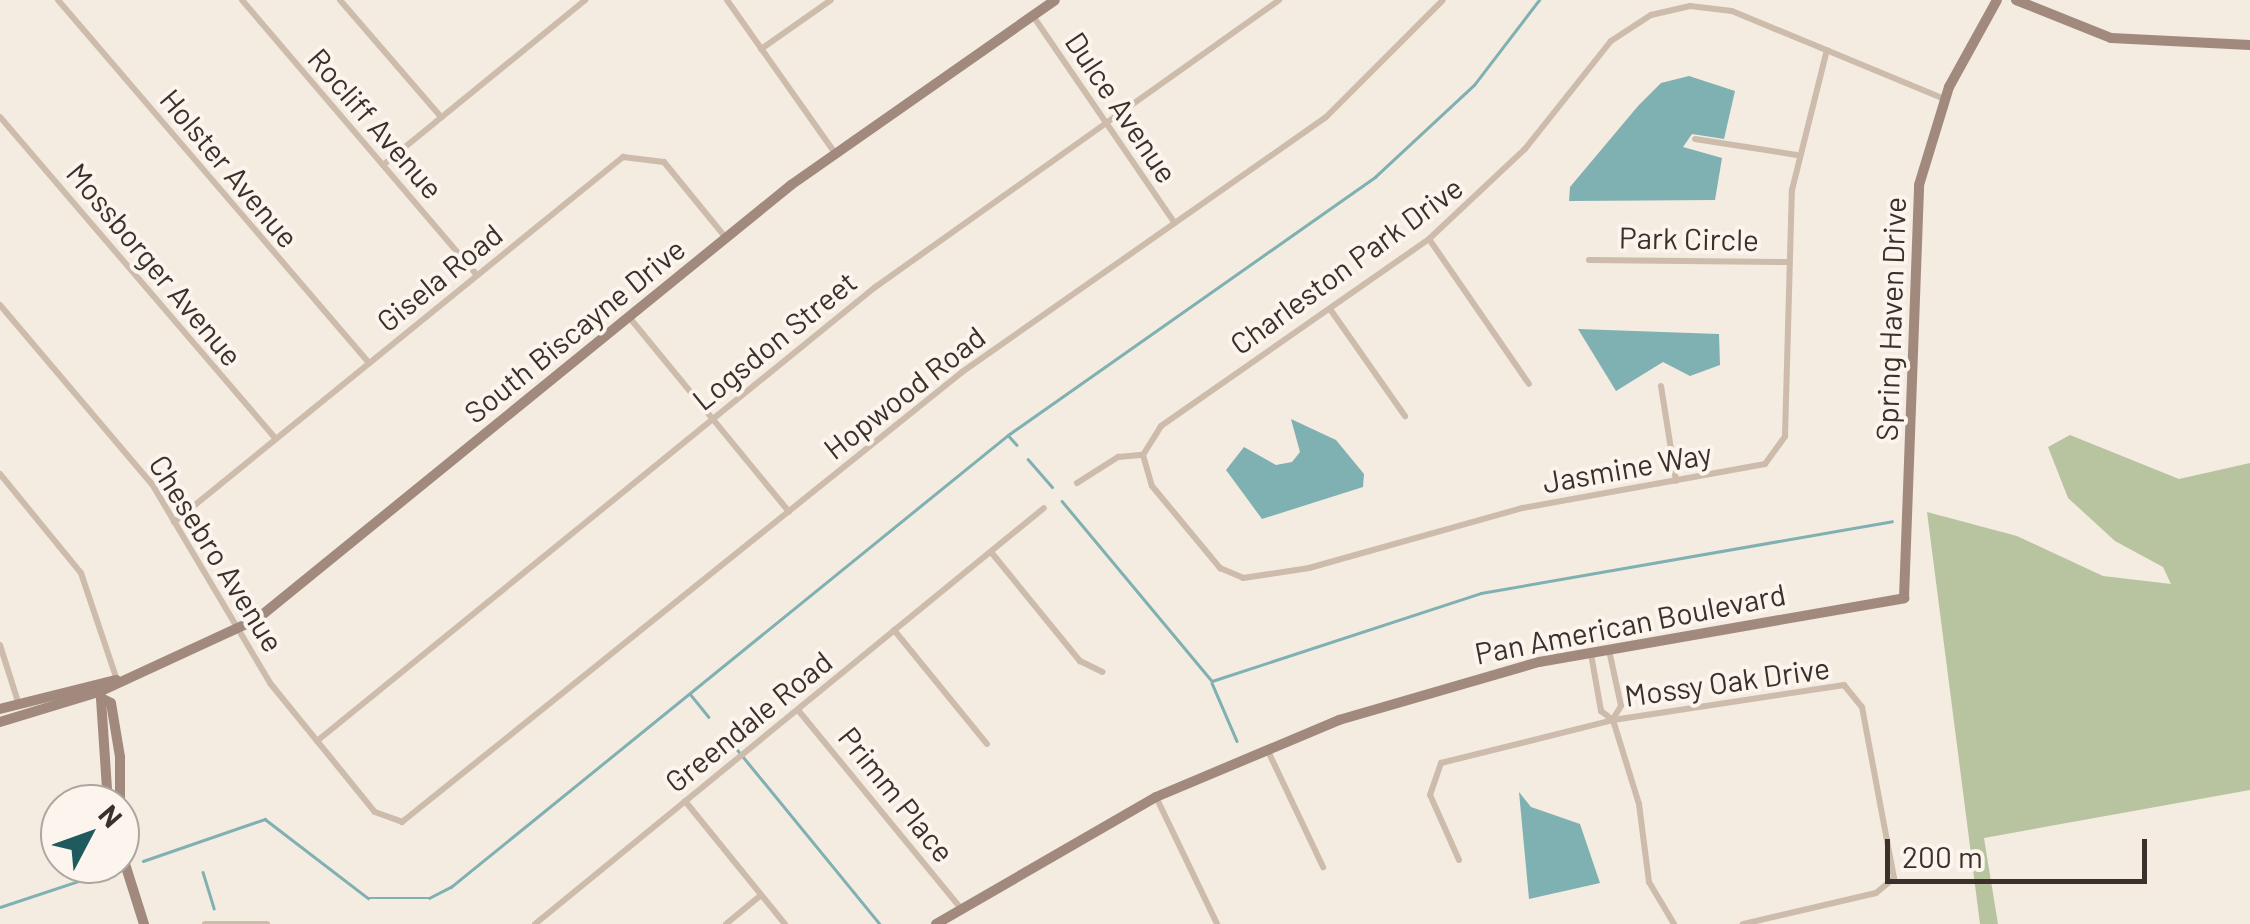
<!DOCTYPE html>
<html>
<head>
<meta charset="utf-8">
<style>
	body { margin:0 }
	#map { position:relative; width:2250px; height:924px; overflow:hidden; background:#f4ebe1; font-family:Barlow,sans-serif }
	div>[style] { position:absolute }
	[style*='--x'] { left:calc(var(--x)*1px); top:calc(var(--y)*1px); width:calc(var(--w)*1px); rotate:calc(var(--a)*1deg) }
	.green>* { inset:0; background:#b8c4a0 }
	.water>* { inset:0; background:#7fb0b2 }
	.stream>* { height:2.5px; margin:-1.25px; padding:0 1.25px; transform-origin:1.25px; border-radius:1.25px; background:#7fb0b2 }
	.street>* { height:6px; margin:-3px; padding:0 3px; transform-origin:3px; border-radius:3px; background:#cdbbac }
	.secondary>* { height:10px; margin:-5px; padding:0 5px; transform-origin:5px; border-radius:5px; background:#a18a7d }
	span { translate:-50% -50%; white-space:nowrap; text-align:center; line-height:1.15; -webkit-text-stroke:8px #fbf5ee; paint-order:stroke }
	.street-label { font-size:30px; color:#3b302b }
	.north { position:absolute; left:40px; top:784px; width:100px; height:100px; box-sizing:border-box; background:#fbf5ee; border:2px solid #aea6a0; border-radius:50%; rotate:49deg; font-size:28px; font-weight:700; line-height:40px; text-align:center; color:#3b302b }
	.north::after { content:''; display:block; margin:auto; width:35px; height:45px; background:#1f5a5e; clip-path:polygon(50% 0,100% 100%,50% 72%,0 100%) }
	.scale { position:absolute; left:1885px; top:839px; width:262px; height:45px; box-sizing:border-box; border:5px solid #3b302b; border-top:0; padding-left:12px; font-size:30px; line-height:35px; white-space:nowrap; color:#3b302b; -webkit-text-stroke:8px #fbf5ee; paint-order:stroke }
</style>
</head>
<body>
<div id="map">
	<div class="green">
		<i style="clip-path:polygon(2070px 435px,2179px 479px,2250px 463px,2250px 790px,1984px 838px,1998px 924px,1980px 924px,1927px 512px,2017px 536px,2103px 576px,2171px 584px,2163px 567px,2115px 541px,2068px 498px,2048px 447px)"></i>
	</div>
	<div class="water">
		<i style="clip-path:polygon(1689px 76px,1735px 91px,1724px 139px,1692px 134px,1683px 147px,1722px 158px,1715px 200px,1569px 201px,1570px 187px,1638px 106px,1661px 83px)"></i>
		<i style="clip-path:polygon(1578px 329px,1719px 334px,1720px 365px,1690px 376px,1663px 362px,1616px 391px)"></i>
		<i style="clip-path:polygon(1291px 419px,1336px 440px,1364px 474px,1363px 487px,1262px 519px,1226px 470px,1244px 447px,1276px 465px,1292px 462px,1300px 452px)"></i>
		<i style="clip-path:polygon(1519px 792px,1531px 807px,1580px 824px,1600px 883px,1529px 899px)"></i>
	</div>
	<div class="stream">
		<i style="--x:1008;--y:435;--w:13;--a:48"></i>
		<i style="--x:1028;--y:459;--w:37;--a:49"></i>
		<i style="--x:1062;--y:501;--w:234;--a:50.2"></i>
		<i style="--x:1212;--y:681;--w:283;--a:-18.1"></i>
		<i style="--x:1481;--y:593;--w:417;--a:-9.9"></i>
		<i style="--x:1212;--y:683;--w:63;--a:66.7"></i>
		<i style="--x:691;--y:695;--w:28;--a:51"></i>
		<i style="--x:731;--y:742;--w:235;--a:50.7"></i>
		<i style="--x:143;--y:861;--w:129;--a:-19"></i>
		<i style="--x:265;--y:819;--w:130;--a:37.5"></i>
		<i style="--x:368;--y:898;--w:61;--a:0"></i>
		<i style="--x:429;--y:898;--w:25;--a:-27"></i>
		<i style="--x:451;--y:887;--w:717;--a:-39.06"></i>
		<i style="--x:1008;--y:435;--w:449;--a:-35.1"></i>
		<i style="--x:1375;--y:177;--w:135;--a:-42.9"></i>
		<i style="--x:1474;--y:85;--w:107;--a:-52.6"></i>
		<i style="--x:203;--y:872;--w:38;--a:73"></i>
		<i style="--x:0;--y:907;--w:112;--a:-18.3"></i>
	</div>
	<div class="street">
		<i style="--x:58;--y:0;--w:478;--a:49.4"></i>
		<i style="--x:242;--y:0;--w:362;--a:49.5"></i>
		<i style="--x:340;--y:0;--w:155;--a:49.2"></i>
		<i style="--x:727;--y:0;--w:187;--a:54.8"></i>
		<i style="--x:1033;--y:16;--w:251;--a:55.6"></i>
		<i style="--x:761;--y:49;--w:85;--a:-35"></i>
		<i style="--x:0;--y:117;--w:424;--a:49.4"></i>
		<i style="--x:1695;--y:139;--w:103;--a:8.9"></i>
		<i style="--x:383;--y:165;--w:261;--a:-39.2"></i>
		<i style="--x:1429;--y:239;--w:176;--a:55.4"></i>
		<i style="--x:1589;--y:260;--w:200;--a:0.6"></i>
		<i style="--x:0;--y:305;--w:235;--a:49.7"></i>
		<i style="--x:152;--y:484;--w:231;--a:59.3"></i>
		<i style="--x:270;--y:683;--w:166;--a:50.9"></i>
		<i style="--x:375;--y:812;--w:29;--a:20"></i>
		<i style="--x:402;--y:822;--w:718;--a:-38.78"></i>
		<i style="--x:962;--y:372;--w:444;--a:-35"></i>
		<i style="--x:1326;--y:117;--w:165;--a:-45"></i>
		<i style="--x:1330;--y:309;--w:131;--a:55"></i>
		<i style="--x:629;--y:317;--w:252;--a:50.6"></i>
		<i style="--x:1661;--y:386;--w:96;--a:81"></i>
		<i style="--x:1143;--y:455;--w:32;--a:74"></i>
		<i style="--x:1152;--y:486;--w:107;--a:50.3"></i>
		<i style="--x:1220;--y:568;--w:25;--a:23"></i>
		<i style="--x:1243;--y:578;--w:67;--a:-8.6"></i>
		<i style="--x:1309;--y:568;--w:222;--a:-15.7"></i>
		<i style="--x:1523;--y:508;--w:246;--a:-10.3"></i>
		<i style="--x:1765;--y:464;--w:34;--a:-54"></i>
		<i style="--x:1785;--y:436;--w:246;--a:-88.4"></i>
		<i style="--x:1792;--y:190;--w:144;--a:-76"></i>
		<i style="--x:0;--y:474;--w:128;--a:50.7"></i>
		<i style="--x:81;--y:573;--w:113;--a:71.4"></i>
		<i style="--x:1077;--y:483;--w:49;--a:-32.4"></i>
		<i style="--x:1118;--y:457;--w:25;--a:-5"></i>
		<i style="--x:1143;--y:455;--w:34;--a:-58"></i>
		<i style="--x:1161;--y:426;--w:327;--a:-34.9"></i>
		<i style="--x:1429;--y:239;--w:132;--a:-43.2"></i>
		<i style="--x:1525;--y:149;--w:138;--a:-51.5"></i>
		<i style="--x:1611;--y:41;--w:48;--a:-33"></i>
		<i style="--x:1651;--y:15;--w:40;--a:-13"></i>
		<i style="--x:1690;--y:6;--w:42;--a:6.8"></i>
		<i style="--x:1732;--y:11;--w:230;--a:22.5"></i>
		<i style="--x:174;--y:522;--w:579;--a:-39.11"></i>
		<i style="--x:623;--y:157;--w:41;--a:7"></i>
		<i style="--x:664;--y:162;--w:98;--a:50.8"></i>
		<i style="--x:991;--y:552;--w:141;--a:50.8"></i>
		<i style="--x:1080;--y:661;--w:25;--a:26"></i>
		<i style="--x:894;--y:630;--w:147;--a:50.8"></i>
		<i style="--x:0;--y:645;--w:63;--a:72.4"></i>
		<i style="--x:1609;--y:650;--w:57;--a:77.9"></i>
		<i style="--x:1621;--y:706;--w:15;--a:122"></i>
		<i style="--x:1591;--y:654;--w:58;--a:80"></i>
		<i style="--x:1601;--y:711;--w:15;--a:37"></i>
		<i style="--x:1613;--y:720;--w:88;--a:72.8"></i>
		<i style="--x:1639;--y:804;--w:79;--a:82.7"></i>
		<i style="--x:1649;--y:882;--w:49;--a:59.2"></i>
		<i style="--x:798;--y:710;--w:255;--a:50.6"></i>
		<i style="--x:317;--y:741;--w:718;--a:-39.12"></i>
		<i style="--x:874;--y:288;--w:497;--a:-35.4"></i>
		<i style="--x:1267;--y:749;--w:131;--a:64.6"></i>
		<i style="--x:1156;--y:797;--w:141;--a:64.3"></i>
		<i style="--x:685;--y:801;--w:159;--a:50.9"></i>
		<i style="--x:1459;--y:860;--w:71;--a:-114"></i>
		<i style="--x:1430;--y:795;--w:34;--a:-71"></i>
		<i style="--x:1441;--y:763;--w:177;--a:-14"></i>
		<i style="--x:1613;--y:720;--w:234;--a:-8.6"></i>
		<i style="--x:1844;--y:685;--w:28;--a:51"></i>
		<i style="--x:1862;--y:707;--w:174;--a:79.4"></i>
		<i style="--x:1894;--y:878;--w:23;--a:140"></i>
		<i style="--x:1876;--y:893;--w:137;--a:166.9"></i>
		<i style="--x:205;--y:924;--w:62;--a:0"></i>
		<i style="--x:535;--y:924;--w:657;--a:-39.26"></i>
		<i style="--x:726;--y:924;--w:45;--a:-39.6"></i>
	</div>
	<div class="secondary">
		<i style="--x:2016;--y:0;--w:102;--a:21.8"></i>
		<i style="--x:2111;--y:38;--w:139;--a:2.9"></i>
		<i style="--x:0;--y:709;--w:120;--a:-14"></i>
		<i style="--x:0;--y:722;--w:103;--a:-16.9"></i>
		<i style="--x:99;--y:692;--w:174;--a:-24.8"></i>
		<i style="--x:257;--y:619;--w:688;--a:-39.1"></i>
		<i style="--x:791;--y:185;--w:322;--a:-35"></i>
		<i style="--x:108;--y:804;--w:106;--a:-93.8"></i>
		<i style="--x:101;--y:698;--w:11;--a:27"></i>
		<i style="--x:111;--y:703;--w:55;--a:80.5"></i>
		<i style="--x:120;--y:757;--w:67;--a:90"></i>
		<i style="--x:120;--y:848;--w:80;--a:72.5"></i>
		<i style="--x:936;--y:924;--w:254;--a:-30"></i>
		<i style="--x:1156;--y:797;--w:199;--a:-22.8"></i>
		<i style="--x:1339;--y:720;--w:208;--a:-16.2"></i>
		<i style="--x:1539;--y:662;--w:371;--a:-9.9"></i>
		<i style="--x:1904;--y:598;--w:413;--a:-87.9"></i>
		<i style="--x:1919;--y:185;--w:102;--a:-73"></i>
		<i style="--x:1949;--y:87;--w:99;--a:-61.1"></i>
	</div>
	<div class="street-label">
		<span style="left:1122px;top:107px;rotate:56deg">Dulce Avenue</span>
		<span style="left:376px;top:123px;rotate:49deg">Rocliff Avenue</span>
		<span style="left:230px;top:168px;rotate:50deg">Holster Avenue</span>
		<span style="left:1689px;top:238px;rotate:1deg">Park Circle</span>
		<span style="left:155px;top:264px;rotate:50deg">Mossborger Avenue</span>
		<span style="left:1346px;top:265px;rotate:-36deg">Charleston Park Drive</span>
		<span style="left:439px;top:277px;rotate:-39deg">Gisela Road</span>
		<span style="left:1890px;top:319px;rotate:-88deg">Spring Haven Drive</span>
		<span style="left:574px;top:330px;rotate:-39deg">South Biscayne Drive</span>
		<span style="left:774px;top:340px;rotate:-39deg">Logsdon Street</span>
		<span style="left:904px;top:392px;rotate:-38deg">Hopwood Road</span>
		<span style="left:1627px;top:467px;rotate:-10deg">Jasmine Way</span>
		<span style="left:217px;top:553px;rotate:58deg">Chesebro Avenue</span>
		<span style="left:1630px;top:623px;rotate:-11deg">Pan American Boulevard</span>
		<span style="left:1727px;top:681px;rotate:-8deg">Mossy Oak Drive</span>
		<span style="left:748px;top:721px;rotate:-39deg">Greendale Road</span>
		<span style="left:897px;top:794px;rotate:51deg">Primm Place</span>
	</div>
	<div class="north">N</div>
	<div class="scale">200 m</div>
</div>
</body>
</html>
